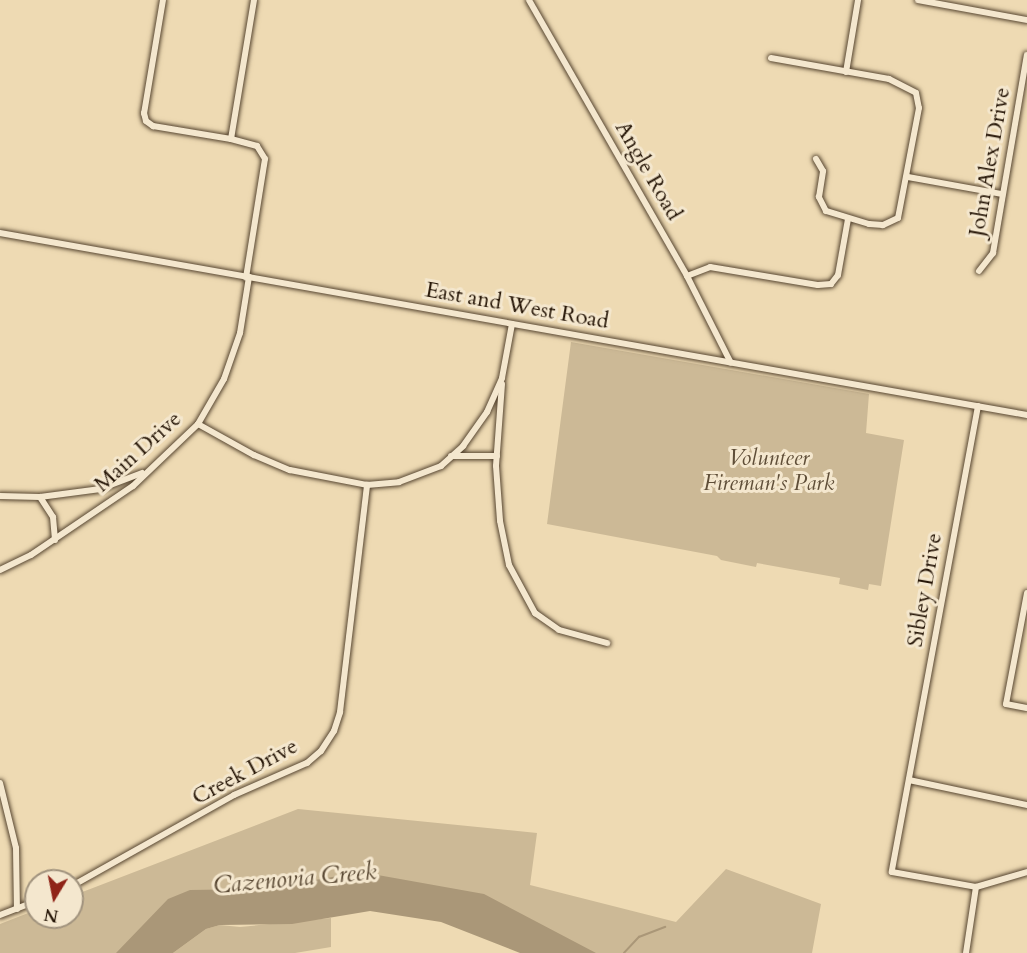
<!DOCTYPE html>
<html>
<head>
<meta charset="utf-8">
<style>
	body { margin:0 }
	#map { position:relative; width:1027px; height:953px; overflow:hidden; background:#eedab3; font-family:Cardo,serif }
	div>[style] { position:absolute }
	[style*='--x'] { left:calc(var(--x)*1px); top:calc(var(--y)*1px); width:calc(var(--w)*1px); rotate:calc(var(--a)*1deg) }
	.green>* { inset:0; background:#ccb996 }
	.water>* { inset:0; background:#aa9778 }
	.stream>* { height:1.5px; margin:-0.75px; padding:0 0.75px; transform-origin:0.75px; border-radius:0.75px; background:#aa9778 }
	.roads { filter:drop-shadow(0 0 2px #574631) drop-shadow(0 0 2px #574631) }
	.minor>* { height:6px; margin:-3px; padding:0 3px; transform-origin:3px; border-radius:3px; background:#f4e7ce }
	span { translate:-50% -50%; white-space:nowrap; text-align:center; line-height:1.15; -webkit-text-stroke:6px #f4e7ce; paint-order:stroke }
	.street-label { font-size:22px; color:#251506 }
	.park-label { font-size:22px; color:#5f4e38; font-style:italic }
	.water-label { font-size:24px; color:#5a4934; font-style:italic }
	.north { position:absolute; left:24px; top:869px; width:60px; height:60px; box-sizing:border-box; background:#f4e7ce; border:2px solid #a1937e; border-radius:50%; rotate:190deg; font-size:16px; font-weight:700; line-height:24px; text-align:center; color:#251506 }
	.north::after { content:''; display:block; margin:auto; width:21px; height:27px; background:#8f2418; clip-path:polygon(50% 0,100% 100%,50% 72%,0 100%) }
</style>
</head>
<body>
<div id="map">
	<div class="green">
		<i style="clip-path:polygon(571px 342px,869px 394px,866px 433px,904px 440px,881px 586px,869px 584px,868px 590px,839px 584px,840px 578px,757px 563px,756px 567px,721px 560px,717px 556px,547px 524px)"></i>
		<i style="clip-path:polygon(298px 809px,537px 833px,530px 885px,676px 922px,726px 869px,821px 904px,812px 953px,561px 953px,468px 906px,193px 908px,146px 953px,0 953px,0 924px,36px 910px,36px 917px,72px 917px,72px 896px)"></i>
		<i style="clip-path:polygon(331px 918px,331px 947px,295px 953px,173px 953px,206px 929px,220px 925px,240px 927px)"></i>
	</div>
	<div class="water">
		<i style="clip-path:polygon(372px 874px,484px 894px,596px 953px,520px 953px,441px 922px,370px 911px,292px 924px,220px 925px,206px 929px,173px 953px,116px 953px,168px 899px,190px 890px,264px 889px,338px 876px)"></i>
	</div>
	<div class="stream">
		<i style="--x:624;--y:953;--w:22;--a:-47"></i>
		<i style="--x:639;--y:937;--w:28;--a:-21"></i>
	</div>
	<div class="roads">
		<div class="minor">
			<i style="--x:163;--y:0;--w:115;--a:99.5"></i>
			<i style="--x:144;--y:113;--w:8;--a:76"></i>
			<i style="--x:146;--y:121;--w:9;--a:36"></i>
			<i style="--x:153;--y:126;--w:79;--a:9.5"></i>
			<i style="--x:231;--y:139;--w:141;--a:-80.6"></i>
			<i style="--x:529;--y:0;--w:318;--a:60.2"></i>
			<i style="--x:687;--y:276;--w:97;--a:63.2"></i>
			<i style="--x:918;--y:0;--w:111;--a:10.4"></i>
			<i style="--x:771;--y:58;--w:120;--a:10.1"></i>
			<i style="--x:889;--y:79;--w:30;--a:27"></i>
			<i style="--x:916;--y:93;--w:15;--a:79"></i>
			<i style="--x:919;--y:108;--w:112;--a:100.8"></i>
			<i style="--x:898;--y:218;--w:17;--a:155"></i>
			<i style="--x:883;--y:225;--w:14;--a:-176"></i>
			<i style="--x:869;--y:224;--w:45;--a:-163.2"></i>
			<i style="--x:826;--y:211;--w:16;--a:-117"></i>
			<i style="--x:819;--y:197;--w:26;--a:-81"></i>
			<i style="--x:823;--y:171;--w:14;--a:-120"></i>
			<i style="--x:846;--y:72;--w:73;--a:-80.5"></i>
			<i style="--x:231;--y:139;--w:27;--a:15"></i>
			<i style="--x:257;--y:146;--w:15;--a:58"></i>
			<i style="--x:265;--y:159;--w:120;--a:99.1"></i>
			<i style="--x:908;--y:177;--w:96;--a:10.3"></i>
			<i style="--x:0;--y:233;--w:1043;--a:10.05"></i>
			<i style="--x:979;--y:271;--w:23;--a:-52"></i>
			<i style="--x:993;--y:253;--w:201;--a:-80.3"></i>
			<i style="--x:687;--y:276;--w:25;--a:-21"></i>
			<i style="--x:710;--y:267;--w:109;--a:9.5"></i>
			<i style="--x:818;--y:285;--w:13;--a:-4"></i>
			<i style="--x:831;--y:284;--w:11;--a:-52"></i>
			<i style="--x:838;--y:275;--w:57;--a:-79.9"></i>
			<i style="--x:502;--y:384;--w:82;--a:94.2"></i>
			<i style="--x:496;--y:466;--w:55;--a:85.8"></i>
			<i style="--x:500;--y:521;--w:45;--a:78.4"></i>
			<i style="--x:509;--y:565;--w:55;--a:61.6"></i>
			<i style="--x:535;--y:613;--w:29;--a:35"></i>
			<i style="--x:559;--y:630;--w:50;--a:15.2"></i>
			<i style="--x:978;--y:406;--w:474;--a:100.5"></i>
			<i style="--x:892;--y:872;--w:85;--a:10.1"></i>
			<i style="--x:976;--y:887;--w:53;--a:-16.4"></i>
			<i style="--x:198;--y:424;--w:64;--a:29"></i>
			<i style="--x:254;--y:455;--w:39;--a:23"></i>
			<i style="--x:290;--y:470;--w:78;--a:11"></i>
			<i style="--x:367;--y:485;--w:32;--a:-5"></i>
			<i style="--x:399;--y:482;--w:45;--a:-20.9"></i>
			<i style="--x:441;--y:466;--w:30;--a:-42"></i>
			<i style="--x:463;--y:446;--w:42;--a:-54.8"></i>
			<i style="--x:487;--y:412;--w:37;--a:-66"></i>
			<i style="--x:502;--y:378;--w:55;--a:-79.5"></i>
			<i style="--x:451;--y:456;--w:46;--a:0"></i>
			<i style="--x:0;--y:496;--w:40;--a:1.4"></i>
			<i style="--x:40;--y:497;--w:61;--a:-7.6"></i>
			<i style="--x:100;--y:489;--w:45;--a:-20.9"></i>
			<i style="--x:40;--y:497;--w:24;--a:57"></i>
			<i style="--x:53;--y:517;--w:23;--a:85"></i>
			<i style="--x:0;--y:570;--w:34;--a:-26"></i>
			<i style="--x:31;--y:555;--w:123;--a:-34.1"></i>
			<i style="--x:133;--y:486;--w:90;--a:-43.6"></i>
			<i style="--x:198;--y:424;--w:52;--a:-60"></i>
			<i style="--x:224;--y:379;--w:49;--a:-70.8"></i>
			<i style="--x:240;--y:333;--w:57;--a:-80.9"></i>
			<i style="--x:1027;--y:593;--w:113;--a:100.7"></i>
			<i style="--x:1006;--y:704;--w:21;--a:11"></i>
			<i style="--x:909;--y:780;--w:121;--a:12"></i>
			<i style="--x:0;--y:783;--w:67;--a:76.2"></i>
			<i style="--x:16;--y:848;--w:61;--a:89.1"></i>
			<i style="--x:72;--y:886;--w:186;--a:-29.3"></i>
			<i style="--x:234;--y:795;--w:80;--a:-23.7"></i>
			<i style="--x:307;--y:763;--w:18;--a:-41"></i>
			<i style="--x:321;--y:751;--w:24;--a:-57"></i>
			<i style="--x:334;--y:731;--w:20;--a:-72"></i>
			<i style="--x:340;--y:712;--w:229;--a:-83.2"></i>
			<i style="--x:0;--y:915;--w:39;--a:-21"></i>
			<i style="--x:966;--y:953;--w:67;--a:-81.4"></i>
		</div>
	</div>
	<div class="street-label">
		<span style="left:990px;top:162px;rotate:-80deg">John Alex Drive</span>
		<span style="left:648px;top:171px;rotate:60deg">Angle Road</span>
		<span style="left:517px;top:306px;rotate:10deg">East and West Road</span>
		<span style="left:138px;top:452px;rotate:-42deg">Main Drive</span>
		<span style="left:925px;top:590px;rotate:-80deg">Sibley Drive</span>
		<span style="left:245px;top:772px;rotate:-28deg">Creek Drive</span>
	</div>
	<div class="park-label">
		<span style="left:769px;top:471px">Volunteer<br>Fireman's Park</span>
	</div>
	<div class="water-label">
		<span style="left:295px;top:879px;rotate:-5deg">Cazenovia Creek</span>
	</div>
	<div class="north">N</div>
</div>
</body>
</html>
